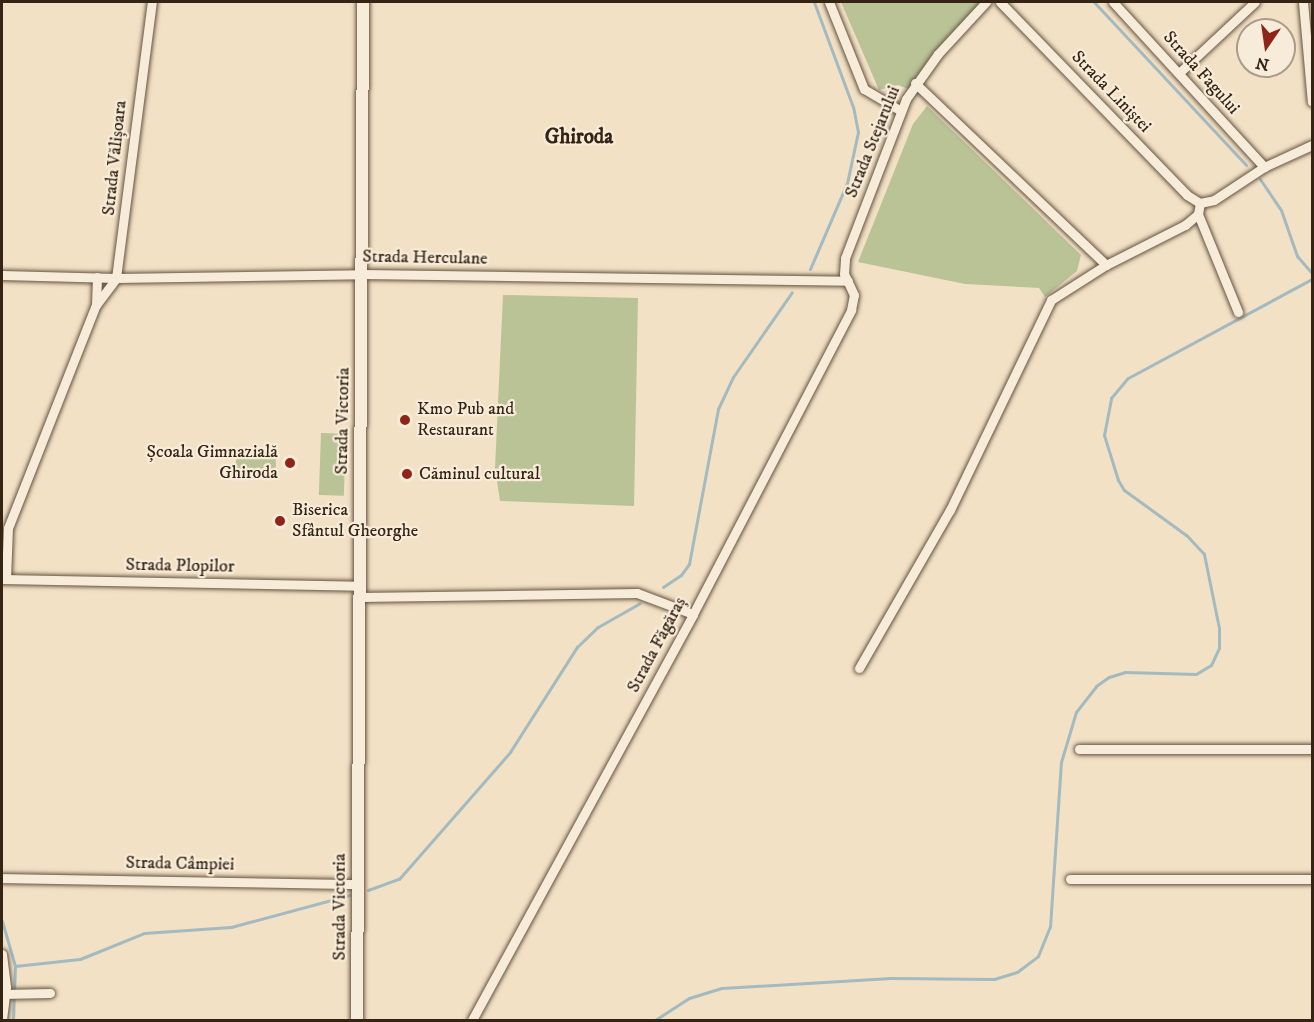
<!DOCTYPE html>
<html>
<head>
<meta charset="utf-8">
<style>
	body { margin:0 }
	#map { position:relative; width:1314px; height:1022px; overflow:hidden; background:#f3e1c5; font-family:"IM FELL DW Pica",serif }
	div>[style] { position:absolute }
	[style*='--x'] { left:calc(var(--x)*1px); top:calc(var(--y)*1px); width:calc(var(--w)*1px); rotate:calc(var(--a)*1deg) }
	.green>* { inset:0; background:#b9c396; transform-origin:0 0 }
	.stream>* { height:3px; margin:-1.5px; padding:0 1.5px; transform-origin:1.5px; border-radius:1.5px; background:#a2bac0 }
	.roads { filter:drop-shadow(0 0 2px #645340) drop-shadow(0 0 2px #645340) }
	.street>* { height:9px; margin:-4.5px; padding:0 4.5px; transform-origin:4.5px; border-radius:4.5px; background:#f7ecd9 }
	.secondary>* { height:12px; margin:-6px; padding:0 6px; transform-origin:6px; border-radius:6px; background:#f7ecd9 }
	.dots>* { width:16px; height:16px; translate:-50% -50%; box-sizing:border-box; border:3px solid #f7ecd9; border-radius:50% }
	span { translate:-50% -50%; white-space:nowrap; text-align:center; line-height:1.15; -webkit-text-stroke:4.5px #f7ecd9; paint-order:stroke }
	.street-label { font-size:18px; color:#352414 }
	.poi-label { font-size:18px; color:#352414 }
	.left { translate:0 -50%; text-align:left }
	.right { translate:-100% -50%; text-align:right }
	.quarter-label { font-size:21px; color:#352414; font-weight:700 }
	.frame { position:absolute; inset:0; border:3px solid #352414; pointer-events:none }
	.north { position:absolute; left:1236px; top:18px; width:60px; height:60px; box-sizing:border-box; background:#f7ecd9; border:2px solid #a99c8a; border-radius:50%; rotate:193deg; font-size:16px; font-weight:700; line-height:24px; text-align:center; color:#352414 }
	.north::after { content:''; display:block; margin:auto; width:21px; height:27px; background:#8f2418; clip-path:polygon(50% 0,100% 100%,50% 72%,0 100%) }
</style>
</head>
<body>
<div id="map">
	<div class="green">
		<i style="clip-path:polygon(841px 2px,982px 2px,933px 53px,908px 89px,898px 85px,879px 90px)"></i>
		<i style="clip-path:polygon(927px 106px,1081px 255px,1077px 271px,1045px 297px,1039px 288px,965px 284px,858px 262px,913px 124px)"></i>
		<i style="clip-path:polygon(503px 295px,638px 298px,634px 506px,500px 501px,495px 468px)"></i>
		<i style="left:321px;top:433px;width:25px;height:62px;rotate:2deg"></i>
		<i style="left:236px;top:452px;width:40px;height:23px;rotate:1deg"></i>
	</div>
	<div class="stream">
		<i style="--x:1094;--y:2;--w:223;--a:47"></i>
		<i style="--x:1260;--y:179;--w:37;--a:56"></i>
		<i style="--x:1281;--y:210;--w:49;--a:70.8"></i>
		<i style="--x:1297;--y:256;--w:23;--a:49"></i>
		<i style="--x:810;--y:269;--w:94;--a:-66.7"></i>
		<i style="--x:847;--y:183;--w:52;--a:-77.8"></i>
		<i style="--x:858;--y:132;--w:25;--a:-101"></i>
		<i style="--x:853;--y:107;--w:112;--a:-110.4"></i>
		<i style="--x:663;--y:587;--w:22;--a:-34"></i>
		<i style="--x:681;--y:575;--w:14;--a:-54"></i>
		<i style="--x:689;--y:564;--w:158;--a:-79.4"></i>
		<i style="--x:718;--y:409;--w:35;--a:-65"></i>
		<i style="--x:733;--y:377;--w:103;--a:-55.2"></i>
		<i style="--x:368;--y:890;--w:33;--a:-20"></i>
		<i style="--x:399;--y:879;--w:169;--a:-48.8"></i>
		<i style="--x:510;--y:752;--w:125;--a:-57.5"></i>
		<i style="--x:577;--y:647;--w:29;--a:-44"></i>
		<i style="--x:598;--y:627;--w:48;--a:-29.7"></i>
		<i style="--x:2;--y:921;--w:47;--a:73.9"></i>
		<i style="--x:15;--y:966;--w:65;--a:-6.1"></i>
		<i style="--x:80;--y:959;--w:69;--a:-22.1"></i>
		<i style="--x:144;--y:933;--w:87;--a:-3.9"></i>
		<i style="--x:231;--y:927;--w:123;--a:-15.1"></i>
		<i style="--x:13;--y:1020;--w:54;--a:-87.9"></i>
		<i style="--x:655;--y:1020;--w:40;--a:-32.9"></i>
		<i style="--x:689;--y:998;--w:34;--a:-17"></i>
		<i style="--x:722;--y:988;--w:169;--a:-3.4"></i>
		<i style="--x:891;--y:978;--w:103;--a:0.6"></i>
		<i style="--x:994;--y:979;--w:24;--a:-17"></i>
		<i style="--x:1017;--y:972;--w:26;--a:-37"></i>
		<i style="--x:1038;--y:956;--w:31;--a:-68"></i>
		<i style="--x:1050;--y:927;--w:165;--a:-86.2"></i>
		<i style="--x:1061;--y:762;--w:52;--a:-73.3"></i>
		<i style="--x:1076;--y:712;--w:33;--a:-52"></i>
		<i style="--x:1096;--y:686;--w:16;--a:-35"></i>
		<i style="--x:1109;--y:677;--w:17;--a:-17"></i>
		<i style="--x:1125;--y:672;--w:71;--a:1.6"></i>
		<i style="--x:1196;--y:674;--w:17;--a:-31"></i>
		<i style="--x:1211;--y:665;--w:19;--a:-65"></i>
		<i style="--x:1219;--y:648;--w:20;--a:-90"></i>
		<i style="--x:1219;--y:628;--w:76;--a:-101.5"></i>
		<i style="--x:1204;--y:554;--w:26;--a:-133"></i>
		<i style="--x:1186;--y:535;--w:77;--a:-144"></i>
		<i style="--x:1124;--y:490;--w:12;--a:-121"></i>
		<i style="--x:1118;--y:480;--w:47;--a:-107.3"></i>
		<i style="--x:1104;--y:435;--w:38;--a:-79"></i>
		<i style="--x:1111;--y:398;--w:26;--a:-50"></i>
		<i style="--x:1128;--y:378;--w:209;--a:-28.3"></i>
	</div>
	<div class="roads">
		<div class="street">
			<i style="--x:829;--y:2;--w:94;--a:68.1"></i>
			<i style="--x:864;--y:89;--w:43;--a:30.7"></i>
			<i style="--x:1000;--y:2;--w:269;--a:45.9"></i>
			<i style="--x:1187;--y:195;--w:15;--a:32"></i>
			<i style="--x:1113;--y:2;--w:224;--a:47.5"></i>
			<i style="--x:1303;--y:2;--w:100;--a:84.9"></i>
			<i style="--x:1179;--y:73;--w:104;--a:-43.1"></i>
			<i style="--x:915;--y:83;--w:264;--a:43.6"></i>
			<i style="--x:1200;--y:203;--w:14;--a:-12"></i>
			<i style="--x:1214;--y:200;--w:60;--a:-33.4"></i>
			<i style="--x:1264;--y:167;--w:53;--a:-24.6"></i>
			<i style="--x:1198;--y:214;--w:106;--a:67.8"></i>
			<i style="--x:2;--y:275;--w:114;--a:1.5"></i>
			<i style="--x:116;--y:278;--w:246;--a:-0.9"></i>
			<i style="--x:362;--y:274;--w:486;--a:0.8"></i>
			<i style="--x:97;--y:277;--w:28;--a:92"></i>
			<i style="--x:96;--y:305;--w:34;--a:-53"></i>
			<i style="--x:116;--y:278;--w:278;--a:-82.6"></i>
			<i style="--x:2;--y:579;--w:357;--a:1.1"></i>
			<i style="--x:6;--y:579;--w:51;--a:-87.8"></i>
			<i style="--x:8;--y:528;--w:240;--a:-68.5"></i>
			<i style="--x:359;--y:597;--w:278;--a:-0.8"></i>
			<i style="--x:637;--y:593;--w:60;--a:20.6"></i>
			<i style="--x:859;--y:668;--w:182;--a:-60.1"></i>
			<i style="--x:950;--y:510;--w:233;--a:-64.3"></i>
			<i style="--x:1051;--y:300;--w:65;--a:-32.5"></i>
			<i style="--x:1106;--y:265;--w:89;--a:-26.9"></i>
			<i style="--x:1185;--y:225;--w:17;--a:-40"></i>
			<i style="--x:1198;--y:214;--w:11;--a:-80"></i>
			<i style="--x:1079;--y:749;--w:233;--a:0"></i>
			<i style="--x:2;--y:878;--w:356;--a:1"></i>
			<i style="--x:1070;--y:879;--w:242;--a:0"></i>
			<i style="--x:2;--y:954;--w:33;--a:83"></i>
			<i style="--x:6;--y:987;--w:33;--a:97"></i>
			<i style="--x:2;--y:994;--w:48;--a:-1.2"></i>
			<i style="--x:472;--y:1020;--w:462;--a:-61.4"></i>
			<i style="--x:693;--y:614;--w:343;--a:-62.5"></i>
			<i style="--x:851;--y:310;--w:15;--a:-79"></i>
			<i style="--x:854;--y:295;--w:23;--a:-115"></i>
			<i style="--x:844;--y:274;--w:16;--a:-86"></i>
			<i style="--x:845;--y:258;--w:170;--a:-69"></i>
			<i style="--x:906;--y:99;--w:55;--a:-54.6"></i>
			<i style="--x:938;--y:54;--w:71;--a:-47.3"></i>
		</div>
		<div class="secondary">
			<i style="--x:357;--y:1020;--w:1018;--a:-89.66"></i>
		</div>
	</div>
	<div class="dots">
		<i style="left:405px;top:420px;background:#8f2418"></i>
		<i style="left:290px;top:463px;background:#8f2418"></i>
		<i style="left:407px;top:474px;background:#8f2418"></i>
		<i style="left:280px;top:521px;background:#8f2418"></i>
	</div>
	<div class="street-label">
		<span style="left:1201px;top:73px;rotate:48deg">Strada Fagului</span>
		<span style="left:1111px;top:92px;rotate:46deg">Strada Liniștei</span>
		<span style="left:873px;top:142px;rotate:-68deg">Strada Stejarului</span>
		<span style="left:115px;top:158px;rotate:-84deg">Strada Vălișoara</span>
		<span style="left:425px;top:258px;rotate:1deg">Strada Herculane</span>
		<span style="left:343px;top:421px;rotate:-89deg">Strada Victoria</span>
		<span style="left:180px;top:566px;rotate:1deg">Strada Plopilor</span>
		<span style="left:657px;top:645px;rotate:-62deg">Strada Făgăraș</span>
		<span style="left:180px;top:864px;rotate:1deg">Strada Câmpiei</span>
		<span style="left:340px;top:907px;rotate:-90deg">Strada Victoria</span>
	</div>
	<div class="poi-label">
		<span class="left" style="left:417px;top:420px">Km0 Pub and<br>Restaurant</span>
		<span class="right" style="left:278px;top:463px">Școala Gimnazială<br>Ghiroda</span>
		<span class="left" style="left:419px;top:474px">Căminul cultural</span>
		<span class="left" style="left:292px;top:521px">Biserica<br>Sfântul Gheorghe</span>
	</div>
	<div class="quarter-label">
		<span style="left:579px;top:137px">Ghiroda</span>
	</div>
	<div class="frame"></div>
	<div class="north">N</div>
</div>
</body>
</html>
